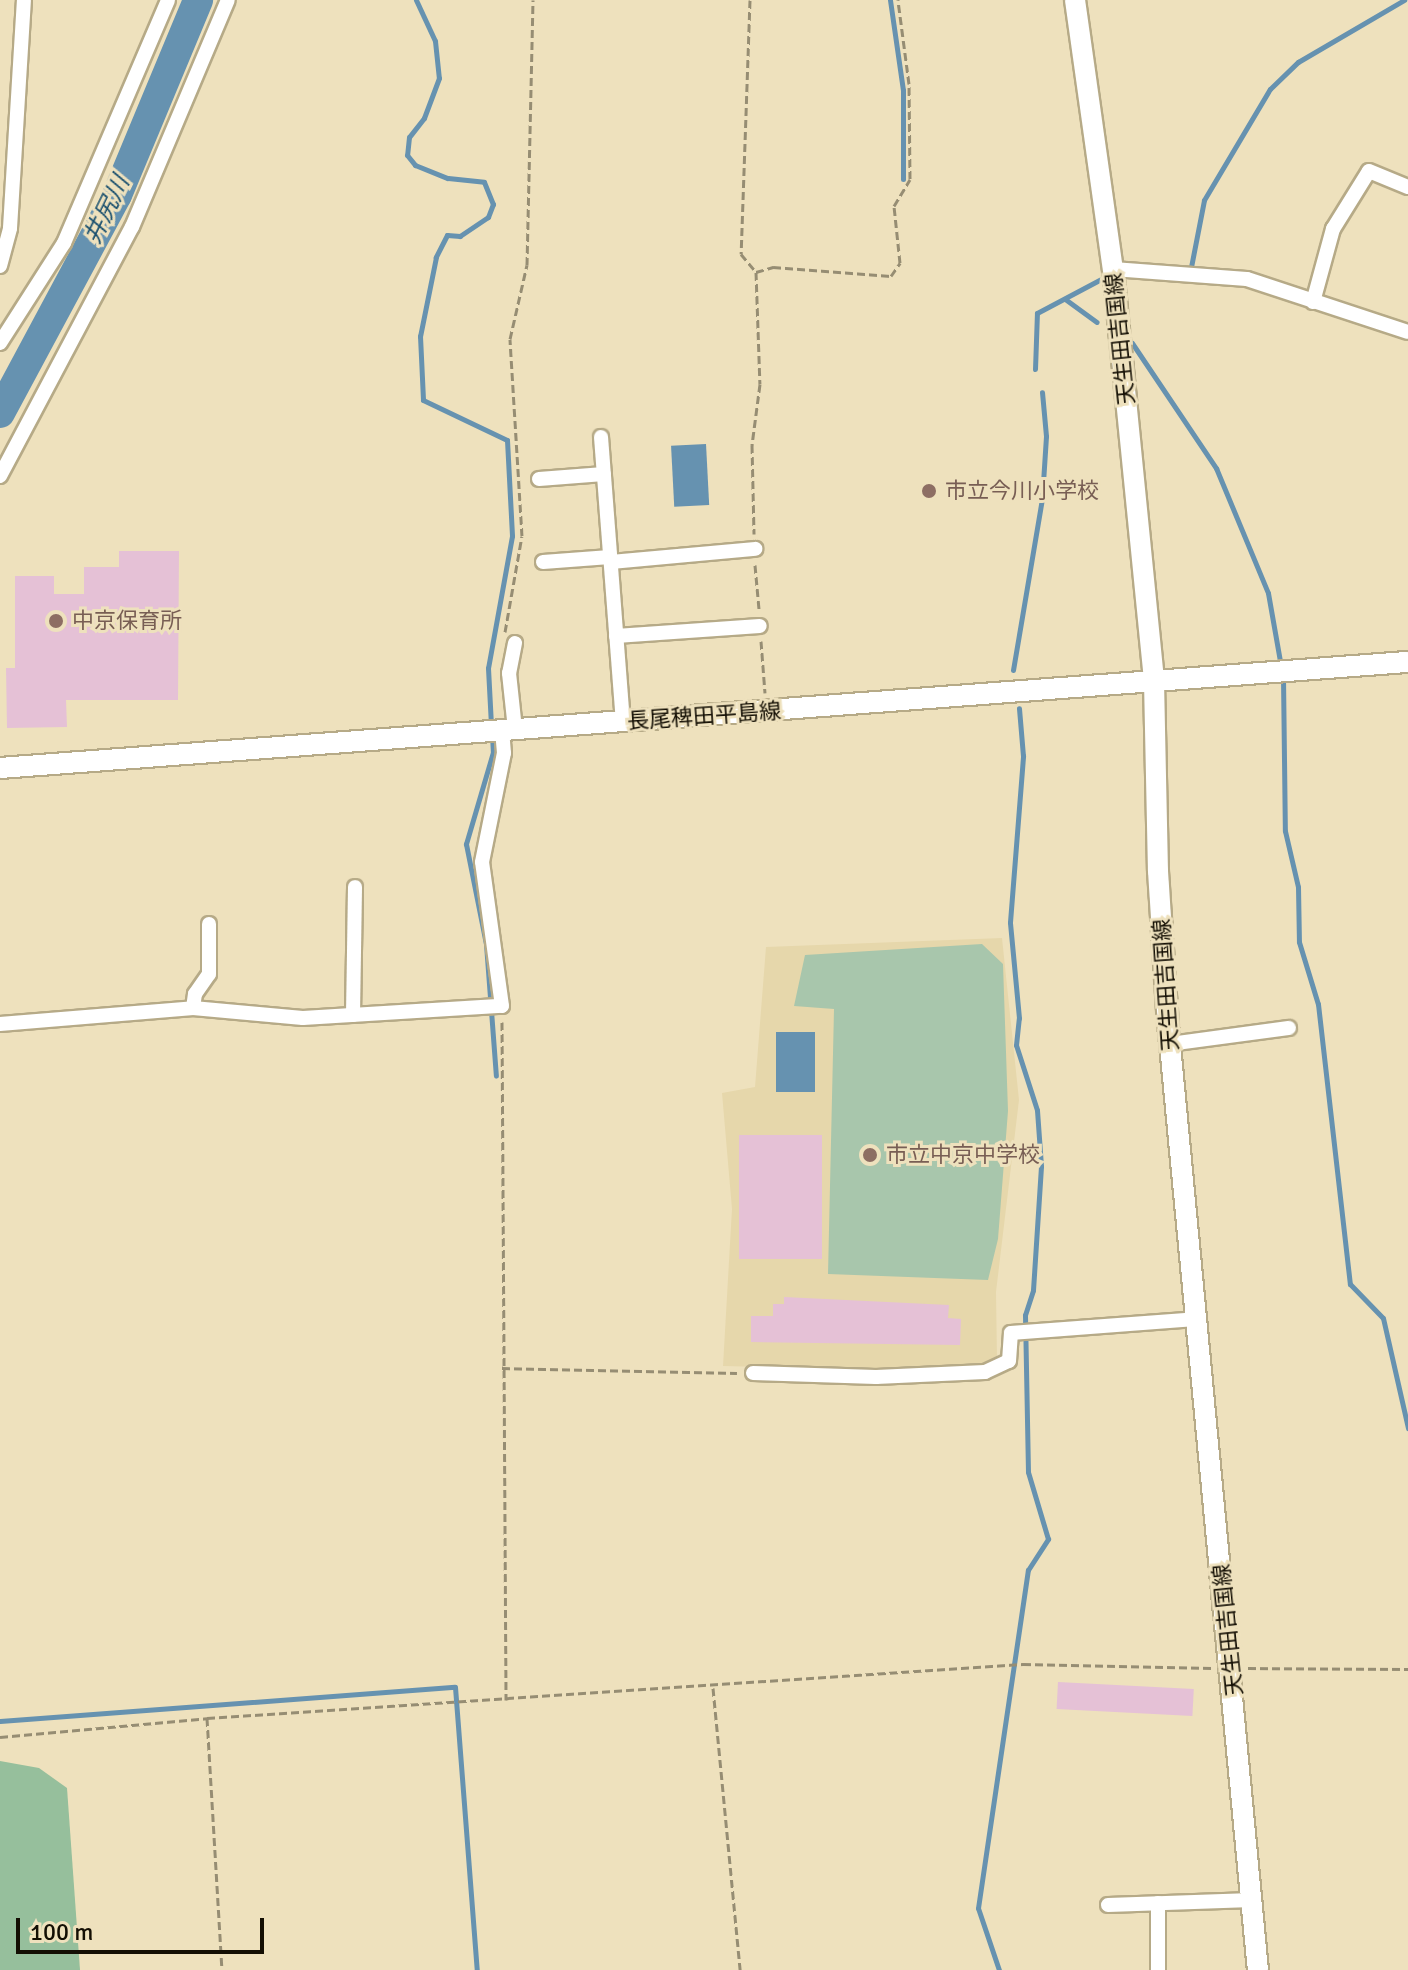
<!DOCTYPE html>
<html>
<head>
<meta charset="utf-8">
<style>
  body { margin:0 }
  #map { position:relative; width:1408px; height:1970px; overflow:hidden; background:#eee1bd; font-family:Signika,"Noto Sans JP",sans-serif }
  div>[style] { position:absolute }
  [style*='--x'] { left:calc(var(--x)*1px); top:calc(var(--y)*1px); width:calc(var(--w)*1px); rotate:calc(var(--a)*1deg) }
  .built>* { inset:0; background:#e6d7ab }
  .green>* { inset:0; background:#a8c6ac }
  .forest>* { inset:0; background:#96bf9c }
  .water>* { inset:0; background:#6692b0; transform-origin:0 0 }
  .stream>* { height:5px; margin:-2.5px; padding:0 2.5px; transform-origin:2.5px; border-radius:2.5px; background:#6692b0 }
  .river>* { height:30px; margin:-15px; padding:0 15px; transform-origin:15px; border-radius:15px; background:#6692b0 }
  .building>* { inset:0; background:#e5c1d6; transform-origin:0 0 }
  .path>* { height:3px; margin-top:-1.5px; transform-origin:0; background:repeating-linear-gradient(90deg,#968d73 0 8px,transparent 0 12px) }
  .roads { filter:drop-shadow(2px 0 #b6aa87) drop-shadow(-2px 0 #b6aa87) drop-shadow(0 2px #b6aa87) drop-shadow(0 -2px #b6aa87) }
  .street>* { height:14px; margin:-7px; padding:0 7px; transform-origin:7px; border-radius:7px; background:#fff }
  .secondary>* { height:20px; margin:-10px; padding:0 10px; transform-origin:10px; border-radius:10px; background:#fff }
  .dots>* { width:22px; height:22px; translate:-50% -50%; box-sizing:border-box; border:4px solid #eee1bd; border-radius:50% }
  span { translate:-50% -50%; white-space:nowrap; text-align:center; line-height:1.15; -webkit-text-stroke:6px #eee1bd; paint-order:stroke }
  .street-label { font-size:22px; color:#130e03 }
  .education-label { font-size:22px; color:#785e54 }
  .left { translate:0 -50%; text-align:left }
  .water-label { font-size:24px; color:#164d6d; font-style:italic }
  .scale { position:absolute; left:16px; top:1918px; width:248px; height:36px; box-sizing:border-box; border:4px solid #130e03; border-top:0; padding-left:10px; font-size:24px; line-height:28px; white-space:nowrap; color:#130e03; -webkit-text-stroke:6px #eee1bd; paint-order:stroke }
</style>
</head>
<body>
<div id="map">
  <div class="built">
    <i style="clip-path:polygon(1002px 938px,1019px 1100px,996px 1292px,997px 1359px,993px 1365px,876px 1370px,723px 1366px,732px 1209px,722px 1093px,755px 1087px,766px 947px)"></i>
  </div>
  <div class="green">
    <i style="clip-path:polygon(982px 944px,1003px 964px,1008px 1111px,998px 1239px,988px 1280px,828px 1274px,834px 1009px,794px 1006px,805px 955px)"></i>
  </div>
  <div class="forest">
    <i style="clip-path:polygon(0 1761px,39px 1768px,67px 1788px,80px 1970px,0 1970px)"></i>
  </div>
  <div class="water">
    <i style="left:706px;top:444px;width:61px;height:35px;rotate:87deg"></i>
    <i style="left:776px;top:1032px;width:39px;height:60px"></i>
  </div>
  <div class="stream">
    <i style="--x:416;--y:0;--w:45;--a:65.1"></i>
    <i style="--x:435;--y:41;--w:37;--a:84"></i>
    <i style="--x:439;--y:78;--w:43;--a:110.6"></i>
    <i style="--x:424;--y:118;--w:24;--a:128"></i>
    <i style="--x:409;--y:137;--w:18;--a:96"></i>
    <i style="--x:407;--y:155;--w:13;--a:51"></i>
    <i style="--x:415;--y:165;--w:35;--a:22"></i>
    <i style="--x:448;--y:178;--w:36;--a:6"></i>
    <i style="--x:484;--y:182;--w:24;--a:68"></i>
    <i style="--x:493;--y:204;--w:14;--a:111"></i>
    <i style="--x:488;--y:217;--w:34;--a:146"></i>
    <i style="--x:460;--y:236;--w:13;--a:-176"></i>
    <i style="--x:447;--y:235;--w:25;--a:117"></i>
    <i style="--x:436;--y:257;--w:81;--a:101.4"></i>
    <i style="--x:420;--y:336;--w:64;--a:87.3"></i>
    <i style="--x:423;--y:400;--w:93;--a:25.5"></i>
    <i style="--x:507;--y:440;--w:96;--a:87"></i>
    <i style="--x:512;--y:536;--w:134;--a:100.3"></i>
    <i style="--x:488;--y:668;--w:58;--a:87"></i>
    <i style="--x:890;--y:0;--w:91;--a:81.8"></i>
    <i style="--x:903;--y:90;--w:89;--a:90"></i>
    <i style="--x:1191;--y:267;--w:68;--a:-79"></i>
    <i style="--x:1204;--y:200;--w:129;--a:-59.3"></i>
    <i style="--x:1270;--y:89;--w:39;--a:-44"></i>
    <i style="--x:1298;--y:62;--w:123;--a:-30.3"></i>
    <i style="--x:1065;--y:299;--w:39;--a:36"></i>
    <i style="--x:1132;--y:343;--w:151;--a:56.1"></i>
    <i style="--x:1216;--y:468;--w:135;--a:67.4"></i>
    <i style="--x:1268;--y:593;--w:75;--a:80"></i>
    <i style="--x:1035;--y:369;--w:56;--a:-88"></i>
    <i style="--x:1037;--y:313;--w:79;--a:-27.9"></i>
    <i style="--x:1013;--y:670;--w:174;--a:-80.4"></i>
    <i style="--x:1042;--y:498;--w:62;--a:-86.3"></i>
    <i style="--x:1046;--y:436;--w:44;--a:-95.2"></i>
    <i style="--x:1283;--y:677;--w:154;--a:89.3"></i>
    <i style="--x:1285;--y:831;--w:57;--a:76.9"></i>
    <i style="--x:1298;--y:887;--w:55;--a:89"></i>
    <i style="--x:1299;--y:942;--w:65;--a:73"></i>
    <i style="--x:1318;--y:1004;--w:282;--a:83.5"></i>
    <i style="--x:1350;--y:1284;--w:47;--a:45.9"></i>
    <i style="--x:1383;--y:1318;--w:113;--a:77.2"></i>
    <i style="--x:492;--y:735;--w:17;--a:87"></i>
    <i style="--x:493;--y:752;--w:96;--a:106.4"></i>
    <i style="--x:466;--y:844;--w:102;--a:78.7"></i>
    <i style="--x:486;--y:944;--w:132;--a:85.7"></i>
    <i style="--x:0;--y:1721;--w:456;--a:-4.3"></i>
    <i style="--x:455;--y:1687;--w:284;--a:85.6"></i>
    <i style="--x:999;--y:1970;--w:65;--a:-108.7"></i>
    <i style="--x:978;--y:1908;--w:342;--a:-81.6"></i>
    <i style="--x:1028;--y:1570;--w:37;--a:-57"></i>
    <i style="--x:1048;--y:1539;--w:70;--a:-106.6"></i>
    <i style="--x:1028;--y:1472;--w:157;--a:-91.1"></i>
    <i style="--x:1025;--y:1315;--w:26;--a:-72"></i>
    <i style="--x:1033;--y:1290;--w:124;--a:-86.3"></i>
    <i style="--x:1041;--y:1166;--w:56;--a:-94.1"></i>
    <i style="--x:1037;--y:1110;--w:68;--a:-107.9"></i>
    <i style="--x:1016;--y:1045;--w:27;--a:-84"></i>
    <i style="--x:1019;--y:1018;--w:96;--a:-95.4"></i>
    <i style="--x:1010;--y:922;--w:167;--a:-85.5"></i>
    <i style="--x:1023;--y:756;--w:48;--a:-94.8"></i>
  </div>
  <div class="river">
    <i style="--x:0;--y:413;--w:247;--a:-61.8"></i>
    <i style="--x:117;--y:195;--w:211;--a:-67.4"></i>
  </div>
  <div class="building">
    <i style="clip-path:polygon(119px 551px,179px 551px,178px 700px,66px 700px,67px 727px,7px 728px,6px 668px,15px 668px,15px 576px,54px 576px,54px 594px,84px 594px,84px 567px,119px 567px)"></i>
    <i style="left:739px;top:1135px;width:83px;height:124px"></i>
    <i style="clip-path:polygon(784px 1297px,949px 1305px,948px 1318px,961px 1319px,960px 1345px,751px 1342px,751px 1316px,773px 1316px,773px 1304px,784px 1304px)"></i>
    <i style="left:1058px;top:1682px;width:136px;height:27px;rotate:3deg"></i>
  </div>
  <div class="path">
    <i style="--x:750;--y:0;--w:254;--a:92"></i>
    <i style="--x:741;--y:254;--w:23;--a:50"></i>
    <i style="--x:756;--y:272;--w:112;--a:88"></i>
    <i style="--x:760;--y:384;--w:62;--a:97.5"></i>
    <i style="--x:752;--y:445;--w:89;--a:88.7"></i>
    <i style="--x:756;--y:272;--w:18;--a:-16"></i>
    <i style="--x:773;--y:267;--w:118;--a:4.4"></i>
    <i style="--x:891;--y:276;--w:16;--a:-55"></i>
    <i style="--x:900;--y:263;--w:57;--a:-96"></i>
    <i style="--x:894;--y:206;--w:31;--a:-59"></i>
    <i style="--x:910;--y:179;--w:95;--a:-90.6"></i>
    <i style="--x:909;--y:84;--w:85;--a:-97.5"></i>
    <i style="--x:755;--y:565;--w:44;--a:84.8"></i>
    <i style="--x:505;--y:632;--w:97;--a:-80"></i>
    <i style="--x:522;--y:536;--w:197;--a:-93.5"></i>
    <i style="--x:510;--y:339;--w:76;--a:-77.1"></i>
    <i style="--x:527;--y:265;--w:265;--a:-88.7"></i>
    <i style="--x:761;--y:641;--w:52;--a:85.6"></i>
    <i style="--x:502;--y:1022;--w:678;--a:89.66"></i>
    <i style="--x:502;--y:1368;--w:235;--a:1.2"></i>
    <i style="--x:1248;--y:1668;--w:160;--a:0.4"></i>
    <i style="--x:713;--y:1688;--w:283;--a:84.5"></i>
    <i style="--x:207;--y:1718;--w:252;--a:86.6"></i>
    <i style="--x:0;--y:1737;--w:208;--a:-5.2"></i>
    <i style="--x:207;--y:1718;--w:818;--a:-3.79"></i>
    <i style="--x:1023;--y:1664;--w:189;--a:1.2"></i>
  </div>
  <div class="roads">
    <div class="street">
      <i style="--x:0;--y:266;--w:39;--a:-75"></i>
      <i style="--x:10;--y:228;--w:228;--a:-86.5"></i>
      <i style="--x:1113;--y:269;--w:134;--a:4.3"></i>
      <i style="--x:1247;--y:279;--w:169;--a:18.2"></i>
      <i style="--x:1313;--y:302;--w:76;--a:-74.7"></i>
      <i style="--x:1333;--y:229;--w:68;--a:-58.2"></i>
      <i style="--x:1369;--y:171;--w:42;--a:22.3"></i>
      <i style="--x:0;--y:343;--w:119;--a:-57.4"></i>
      <i style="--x:64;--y:243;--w:264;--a:-66.8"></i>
      <i style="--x:601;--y:437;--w:286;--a:85.6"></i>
      <i style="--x:0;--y:476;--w:282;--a:-62.1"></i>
      <i style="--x:132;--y:227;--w:246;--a:-67.1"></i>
      <i style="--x:539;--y:479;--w:65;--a:-4.4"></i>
      <i style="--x:543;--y:562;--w:67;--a:-4.3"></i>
      <i style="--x:611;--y:562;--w:145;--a:-5.2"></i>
      <i style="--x:616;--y:636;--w:144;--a:-4"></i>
      <i style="--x:515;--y:643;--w:31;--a:101"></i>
      <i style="--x:509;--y:673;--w:56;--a:83.9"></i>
      <i style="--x:193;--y:1008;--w:14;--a:-82"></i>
      <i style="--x:195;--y:994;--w:24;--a:-55"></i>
      <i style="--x:209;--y:974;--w:50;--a:-90"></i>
      <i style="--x:353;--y:1015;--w:128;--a:-89.1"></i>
      <i style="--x:0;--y:1024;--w:194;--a:-4.7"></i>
      <i style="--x:193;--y:1008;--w:110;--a:5.2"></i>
      <i style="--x:303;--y:1018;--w:199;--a:-3.5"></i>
      <i style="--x:502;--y:1006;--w:145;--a:-97.9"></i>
      <i style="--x:482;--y:862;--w:111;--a:-78.6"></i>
      <i style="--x:504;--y:753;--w:23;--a:-95"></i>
      <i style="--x:1170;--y:1044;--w:120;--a:-7.7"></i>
      <i style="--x:753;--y:1373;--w:123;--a:1.9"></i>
      <i style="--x:876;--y:1377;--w:109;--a:-2.6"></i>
      <i style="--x:985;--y:1372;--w:26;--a:-25"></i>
      <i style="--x:1009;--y:1361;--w:28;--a:-86"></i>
      <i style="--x:1011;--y:1333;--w:188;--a:-4.3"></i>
      <i style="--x:1108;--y:1905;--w:144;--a:-2"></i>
      <i style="--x:1158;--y:1970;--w:67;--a:-90"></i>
    </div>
    <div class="secondary">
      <i style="--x:1075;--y:0;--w:272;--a:82"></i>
      <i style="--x:1113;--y:269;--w:414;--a:84.3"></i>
      <i style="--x:1154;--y:681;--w:190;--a:88.8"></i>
      <i style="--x:1158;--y:871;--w:153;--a:86.3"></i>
      <i style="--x:1168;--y:1024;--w:950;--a:84.57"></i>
      <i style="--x:0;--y:768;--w:1412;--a:-4.31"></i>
    </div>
  </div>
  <div class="dots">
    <i style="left:929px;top:491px;background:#8d6e63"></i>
    <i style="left:56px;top:621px;background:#8d6e63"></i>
    <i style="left:870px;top:1155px;background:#8d6e63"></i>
  </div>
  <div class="street-label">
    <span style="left:1120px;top:339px;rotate:-96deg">天生田吉国線</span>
    <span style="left:704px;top:716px;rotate:-4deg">長尾稗田平島線</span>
    <span style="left:1166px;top:985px;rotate:-94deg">天生田吉国線</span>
    <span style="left:1228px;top:1630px;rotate:-96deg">天生田吉国線</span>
  </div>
  <div class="education-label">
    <span class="left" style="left:945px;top:491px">市立今川小学校</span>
    <span class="left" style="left:72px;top:621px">中京保育所</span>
    <span class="left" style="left:886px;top:1155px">市立中京中学校</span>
  </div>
  <div class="water-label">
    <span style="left:107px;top:210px;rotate:-64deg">井尻川</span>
  </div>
  <div class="scale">100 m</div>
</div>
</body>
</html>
